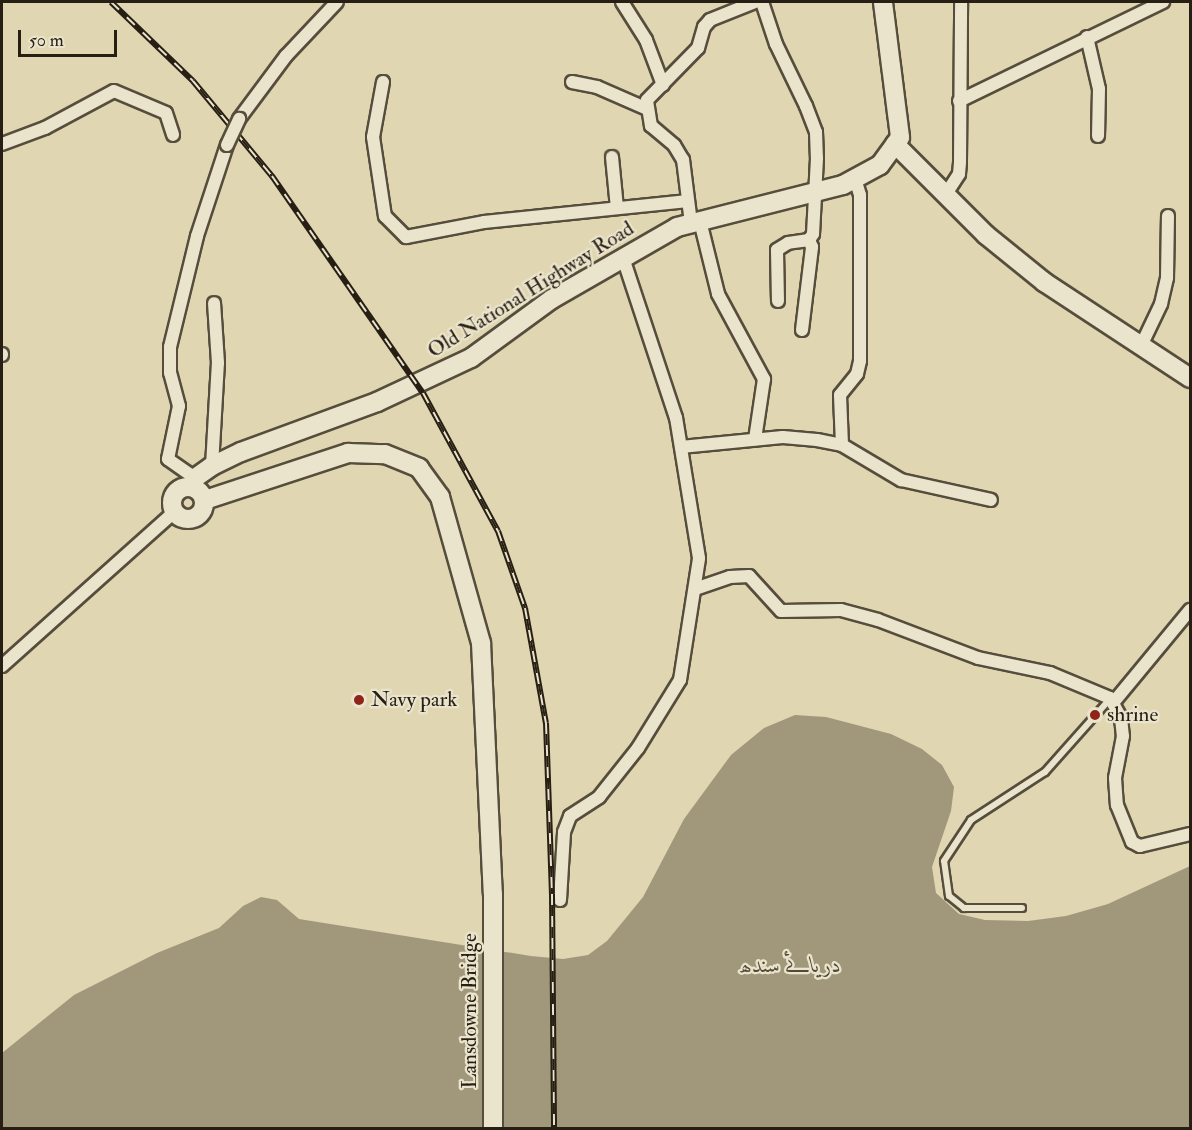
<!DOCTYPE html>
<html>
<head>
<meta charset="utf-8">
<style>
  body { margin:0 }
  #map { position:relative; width:1192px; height:1130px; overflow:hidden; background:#e0d6b2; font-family:"IM FELL Double Pica",Amiri,serif }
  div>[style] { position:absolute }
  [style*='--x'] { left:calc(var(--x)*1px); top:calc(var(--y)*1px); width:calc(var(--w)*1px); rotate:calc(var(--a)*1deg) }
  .water>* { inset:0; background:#a1987c }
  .roads { filter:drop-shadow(2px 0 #564d3c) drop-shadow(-2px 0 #564d3c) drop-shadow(0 2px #564d3c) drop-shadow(0 -2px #564d3c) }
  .service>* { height:6px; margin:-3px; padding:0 3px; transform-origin:3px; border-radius:3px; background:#ebe4cd }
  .minor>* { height:12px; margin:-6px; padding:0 6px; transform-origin:6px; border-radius:6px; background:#ebe4cd }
  .secondary>* { height:18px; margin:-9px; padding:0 9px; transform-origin:9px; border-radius:9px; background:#ebe4cd }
  .secondary>.ring { margin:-9px; padding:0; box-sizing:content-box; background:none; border:18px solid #ebe4cd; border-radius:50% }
  .rail>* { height:6px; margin-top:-3px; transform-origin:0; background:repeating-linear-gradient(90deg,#ebe4cd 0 11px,#281f14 0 22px); box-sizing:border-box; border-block:2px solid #281f14 }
  .bridges { filter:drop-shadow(2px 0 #564d3c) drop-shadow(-2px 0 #564d3c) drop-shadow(0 2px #564d3c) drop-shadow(0 -2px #564d3c) }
  .minor-bridge>* { height:12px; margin:-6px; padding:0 6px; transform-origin:6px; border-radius:6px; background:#ebe4cd }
  .dots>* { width:16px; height:16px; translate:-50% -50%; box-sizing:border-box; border:3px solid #ebe4cd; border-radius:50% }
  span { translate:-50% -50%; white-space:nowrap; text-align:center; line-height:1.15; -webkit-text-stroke:4.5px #ebe4cd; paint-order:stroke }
  .street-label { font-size:21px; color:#281f14 }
  .poi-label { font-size:21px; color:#281f14 }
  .left { translate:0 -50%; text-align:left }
  .water-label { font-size:22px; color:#524938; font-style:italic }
  .frame { position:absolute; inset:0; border:3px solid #281f14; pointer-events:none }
  .scale { position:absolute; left:18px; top:30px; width:99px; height:27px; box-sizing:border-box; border:3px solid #281f14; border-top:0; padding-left:8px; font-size:18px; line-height:21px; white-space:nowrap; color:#281f14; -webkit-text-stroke:4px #ebe4cd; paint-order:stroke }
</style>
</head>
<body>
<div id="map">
  <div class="water">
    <i style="clip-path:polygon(795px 715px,826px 717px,891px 734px,922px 749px,942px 765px,954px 787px,951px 811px,932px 867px,936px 893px,959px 914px,985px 920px,1028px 921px,1066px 916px,1108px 904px,1190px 866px,1190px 1128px,2px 1128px,2px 1053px,74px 995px,157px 953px,219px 928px,243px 906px,261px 897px,277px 900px,299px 919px,531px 956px,563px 959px,588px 955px,607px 941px,643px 897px,684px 819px,731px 755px,764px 728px)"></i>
  </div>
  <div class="roads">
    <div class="service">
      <i style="--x:1022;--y:908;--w:58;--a:180"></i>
      <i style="--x:964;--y:908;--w:19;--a:-141"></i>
      <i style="--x:949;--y:896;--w:35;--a:-98"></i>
      <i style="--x:944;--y:861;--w:49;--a:-56.6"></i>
      <i style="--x:971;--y:820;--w:88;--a:-33"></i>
      <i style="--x:1045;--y:772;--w:98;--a:-48.3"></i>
    </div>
    <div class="minor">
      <i style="--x:622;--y:2;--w:45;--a:57.7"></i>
      <i style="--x:646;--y:40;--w:48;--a:69.3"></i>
      <i style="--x:762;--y:2;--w:44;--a:71.6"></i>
      <i style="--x:776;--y:44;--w:69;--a:64.2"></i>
      <i style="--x:806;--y:106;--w:28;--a:69"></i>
      <i style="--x:816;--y:132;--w:26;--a:88"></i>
      <i style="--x:817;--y:158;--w:76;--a:93"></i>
      <i style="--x:813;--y:234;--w:7;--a:124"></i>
      <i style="--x:809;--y:240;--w:21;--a:172"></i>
      <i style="--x:788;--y:243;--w:13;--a:148"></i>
      <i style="--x:777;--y:250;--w:51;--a:88.9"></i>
      <i style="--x:1087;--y:37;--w:53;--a:77"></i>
      <i style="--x:1099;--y:89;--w:47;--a:91.2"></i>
      <i style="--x:383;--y:82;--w:56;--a:100.3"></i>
      <i style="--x:373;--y:137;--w:80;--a:81.4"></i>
      <i style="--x:385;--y:216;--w:30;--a:45"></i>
      <i style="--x:406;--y:237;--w:79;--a:-10.9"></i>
      <i style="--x:484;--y:222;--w:205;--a:-5.9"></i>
      <i style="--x:572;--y:82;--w:25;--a:11"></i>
      <i style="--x:597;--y:87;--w:55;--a:23.7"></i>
      <i style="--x:959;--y:101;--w:227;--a:-25.9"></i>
      <i style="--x:239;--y:119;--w:79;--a:-53.3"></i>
      <i style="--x:286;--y:56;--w:74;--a:-46.6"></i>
      <i style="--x:2;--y:144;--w:46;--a:-20.4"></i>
      <i style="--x:45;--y:128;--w:78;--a:-28.2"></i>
      <i style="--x:114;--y:91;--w:56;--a:22.9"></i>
      <i style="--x:166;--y:113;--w:23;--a:72"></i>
      <i style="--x:612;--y:157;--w:51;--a:84.4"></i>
      <i style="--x:946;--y:194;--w:24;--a:-57"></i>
      <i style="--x:959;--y:174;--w:12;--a:-85"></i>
      <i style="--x:960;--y:162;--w:160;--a:-89.6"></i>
      <i style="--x:700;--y:221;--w:75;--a:76.1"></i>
      <i style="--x:718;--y:294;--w:97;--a:61.6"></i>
      <i style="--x:764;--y:379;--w:61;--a:98.5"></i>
      <i style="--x:691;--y:223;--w:64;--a:-97.2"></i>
      <i style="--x:683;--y:160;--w:17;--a:-121"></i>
      <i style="--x:674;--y:145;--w:30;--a:-140"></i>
      <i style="--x:651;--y:126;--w:26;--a:-99"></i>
      <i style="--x:647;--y:100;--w:73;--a:-45.6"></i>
      <i style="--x:698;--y:48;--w:22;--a:-74"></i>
      <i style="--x:704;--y:27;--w:9;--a:-49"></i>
      <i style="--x:710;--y:20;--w:48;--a:-21.8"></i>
      <i style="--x:802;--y:330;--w:84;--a:-83.1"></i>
      <i style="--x:812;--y:247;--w:8;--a:-113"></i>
      <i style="--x:1141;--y:346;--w:47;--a:-64.5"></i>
      <i style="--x:1161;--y:304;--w:27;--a:-77"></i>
      <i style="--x:1167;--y:278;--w:62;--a:-89.1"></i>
      <i style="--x:2;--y:354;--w:1;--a:90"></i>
      <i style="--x:842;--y:445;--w:50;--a:-92.3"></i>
      <i style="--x:840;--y:395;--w:27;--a:-51"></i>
      <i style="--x:857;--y:374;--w:13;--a:-77"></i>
      <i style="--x:860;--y:361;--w:166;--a:-90"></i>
      <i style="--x:860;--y:195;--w:17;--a:-107"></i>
      <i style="--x:681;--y:447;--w:102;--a:-5.6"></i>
      <i style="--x:783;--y:437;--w:34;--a:5"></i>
      <i style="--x:817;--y:440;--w:25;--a:11"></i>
      <i style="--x:842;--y:445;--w:69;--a:30.7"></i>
      <i style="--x:901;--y:480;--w:92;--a:12.5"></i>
      <i style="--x:212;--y:466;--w:103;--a:-86.7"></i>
      <i style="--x:218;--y:363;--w:60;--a:-93.8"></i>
      <i style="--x:195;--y:478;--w:33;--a:-145"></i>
      <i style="--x:168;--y:459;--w:54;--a:-78.3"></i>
      <i style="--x:179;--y:406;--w:34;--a:-105"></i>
      <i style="--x:170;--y:373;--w:26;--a:-90"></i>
      <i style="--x:170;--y:347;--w:114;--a:-76.3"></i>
      <i style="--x:197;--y:236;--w:96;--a:-71.8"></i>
      <i style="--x:695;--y:589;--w:37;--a:-19"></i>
      <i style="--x:730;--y:577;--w:19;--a:-3"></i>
      <i style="--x:749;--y:576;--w:47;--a:47.6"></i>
      <i style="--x:781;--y:611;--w:60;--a:-1"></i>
      <i style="--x:841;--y:610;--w:38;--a:15"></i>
      <i style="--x:878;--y:620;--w:107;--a:20.8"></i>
      <i style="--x:978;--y:658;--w:74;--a:11.8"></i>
      <i style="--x:1050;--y:673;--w:65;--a:22.6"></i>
      <i style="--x:1110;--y:698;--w:23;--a:61"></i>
      <i style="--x:1121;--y:718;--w:18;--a:84"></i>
      <i style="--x:1123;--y:736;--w:43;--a:100.8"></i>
      <i style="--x:1115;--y:778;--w:27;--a:86"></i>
      <i style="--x:1117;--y:805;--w:40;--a:68"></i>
      <i style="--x:1132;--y:842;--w:9;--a:27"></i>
      <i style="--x:1140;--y:846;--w:51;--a:-13.5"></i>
      <i style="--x:2;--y:666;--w:231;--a:-41.8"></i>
      <i style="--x:1113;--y:703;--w:121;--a:-50.4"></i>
      <i style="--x:560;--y:900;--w:68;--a:-86.6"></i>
      <i style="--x:564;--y:832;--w:17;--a:-69"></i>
      <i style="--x:570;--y:816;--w:35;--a:-33"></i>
      <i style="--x:599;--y:797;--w:63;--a:-51.5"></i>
      <i style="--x:638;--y:748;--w:80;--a:-58.3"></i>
      <i style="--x:680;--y:680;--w:123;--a:-81.1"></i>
      <i style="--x:699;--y:558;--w:142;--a:-99.3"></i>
      <i style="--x:676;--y:418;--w:169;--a:-108.3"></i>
    </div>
    <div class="secondary">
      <i style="--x:895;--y:144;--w:129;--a:45"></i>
      <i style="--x:986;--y:235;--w:75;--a:39"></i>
      <i style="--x:1044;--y:282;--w:175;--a:33.3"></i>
      <i class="ring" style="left:172px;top:487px;width:14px;height:14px"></i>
      <i style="--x:191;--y:487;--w:10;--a:-66"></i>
      <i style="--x:195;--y:478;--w:21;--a:-35"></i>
      <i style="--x:212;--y:466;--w:32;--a:-26"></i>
      <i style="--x:241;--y:452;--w:145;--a:-20.2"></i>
      <i style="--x:377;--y:402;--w:104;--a:-25.1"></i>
      <i style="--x:471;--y:358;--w:100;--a:-36.1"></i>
      <i style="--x:552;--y:299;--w:144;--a:-29.9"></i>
      <i style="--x:677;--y:227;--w:171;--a:-14.2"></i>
      <i style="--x:843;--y:185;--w:42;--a:-28.4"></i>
      <i style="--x:880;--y:165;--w:34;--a:-54"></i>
      <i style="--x:900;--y:137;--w:136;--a:-97.2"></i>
      <i style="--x:205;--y:500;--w:151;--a:-18.2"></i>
      <i style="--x:348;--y:453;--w:37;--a:2"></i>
      <i style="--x:385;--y:454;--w:37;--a:22"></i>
      <i style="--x:419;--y:468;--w:36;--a:54"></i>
      <i style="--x:440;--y:497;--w:152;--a:74.3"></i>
      <i style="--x:481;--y:643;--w:251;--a:87.3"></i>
      <i style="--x:493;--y:894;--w:234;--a:90"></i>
    </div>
  </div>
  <div class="rail">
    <i style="--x:111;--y:2;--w:114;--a:43.9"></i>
    <i style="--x:193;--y:81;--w:124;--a:50.3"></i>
    <i style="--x:272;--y:176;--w:264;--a:55.2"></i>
    <i style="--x:423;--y:393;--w:157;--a:61.5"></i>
    <i style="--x:498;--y:531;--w:82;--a:70.7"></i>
    <i style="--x:525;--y:608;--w:117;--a:79.7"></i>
    <i style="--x:546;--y:723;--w:171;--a:88"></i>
    <i style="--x:552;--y:894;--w:234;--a:89.5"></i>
  </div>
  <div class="bridges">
    <div class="minor-bridge">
      <i style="--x:227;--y:145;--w:29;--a:-65"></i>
    </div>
  </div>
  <div class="dots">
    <i style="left:359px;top:700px;background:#8f2418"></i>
    <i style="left:1095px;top:715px;background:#8f2418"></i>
  </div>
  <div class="street-label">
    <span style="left:531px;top:290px;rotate:-32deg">Old National Highway Road</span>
    <span style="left:470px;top:1011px;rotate:-90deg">Lansdowne Bridge</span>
  </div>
  <div class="poi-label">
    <span class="left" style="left:371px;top:700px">Navy park</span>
    <span class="left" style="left:1107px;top:715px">shrine</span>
  </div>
  <div class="water-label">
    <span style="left:790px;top:966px">دریائے سندھ</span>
  </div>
  <div class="frame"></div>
  <div class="scale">50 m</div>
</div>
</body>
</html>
